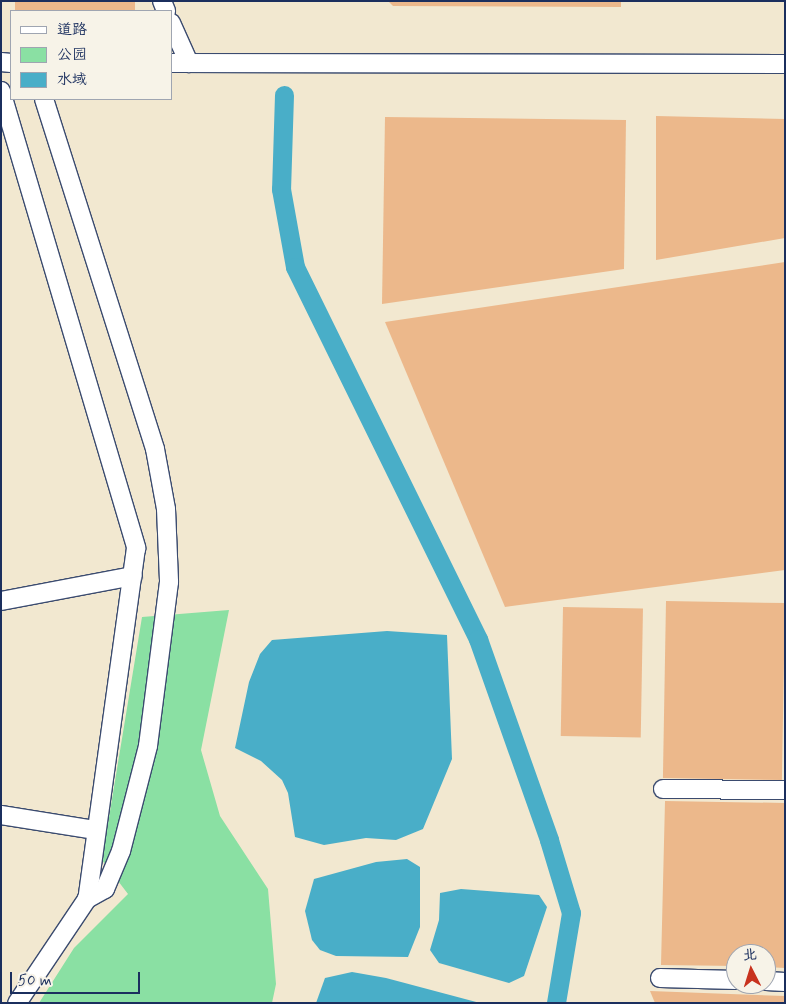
<!DOCTYPE html>
<html>
<head>
<meta charset="utf-8">
<style>
  body { margin:0 }
  #map { position:relative; width:786px; height:1004px; overflow:hidden; background:#f2e8d0; font-family:Mynerve,"LXGW WenKai TC",sans-serif }
  div>[style] { position:absolute }
  [style*='--x'] { left:calc(var(--x)*1px); top:calc(var(--y)*1px); width:calc(var(--w)*1px); rotate:calc(var(--a)*1deg) }
  .green>* { inset:0; background:#8ae0a3 }
  .water>* { inset:0; background:#49aec8 }
  .canal>* { height:19px; margin:-9.5px; padding:0 9.5px; transform-origin:9.5px; border-radius:9.5px; background:#49aec8 }
  .building>* { inset:0; background:#ecb88b; transform-origin:0 0 }
  .roads { filter:drop-shadow(1px 0 #3b4b6f) drop-shadow(-1px 0 #3b4b6f) drop-shadow(0 1px #3b4b6f) drop-shadow(0 -1px #3b4b6f) }
  .minor>* { height:18px; margin:-9px; padding:0 9px; transform-origin:9px; border-radius:9px; background:#fff }
  span { translate:-50% -50%; white-space:nowrap; text-align:center; line-height:1.15; -webkit-text-stroke:4.5px #f7f3e8; paint-order:stroke }
  .frame { position:absolute; inset:0; border:2px solid #1b2f5e; pointer-events:none }
  .legend { position:absolute; left:10px; top:10px; width:162px; height:90px; box-sizing:border-box; background:#f7f3e8; border:1px solid #9fa5b1; margin:0; padding:6px 9px; list-style:none; font-size:15px; color:#1b2f5e }
  .legend li { display:flex; align-items:center; gap:10px; height:25px }
  .legend b { width:25px; border:1px solid #9fa5b1 }
  .north { position:absolute; left:726px; top:944px; width:50px; height:50px; box-sizing:border-box; background:#f7f3e8; border:1px solid #9fa5b1; border-radius:50%; rotate:355deg; font-size:14px; font-weight:700; line-height:20px; text-align:center; color:#1b2f5e }
  .north::after { content:''; display:block; margin:auto; width:18px; height:22px; background:#c8321e; clip-path:polygon(50% 0,100% 100%,50% 72%,0 100%) }
  .scale { position:absolute; left:10px; top:972px; width:130px; height:22px; box-sizing:border-box; border:2px solid #1b2f5e; border-top:0; padding-left:6px; font-size:15px; line-height:18px; white-space:nowrap; color:#1b2f5e; -webkit-text-stroke:4px #f7f3e8; paint-order:stroke }
</style>
</head>
<body>
<div id="map">
  <div class="green">
    <i style="clip-path:polygon(229px 610px,201px 750px,220px 816px,268px 889px,276px 984px,272px 1003px,39px 1003px,74px 948px,128px 894px,102px 860px,142px 617px)"></i>
  </div>
  <div class="water">
    <i style="clip-path:polygon(387px 631px,447px 635px,452px 759px,423px 829px,396px 840px,366px 838px,324px 845px,295px 837px,288px 793px,282px 780px,261px 761px,235px 748px,249px 682px,260px 654px,272px 640px)"></i>
    <i style="clip-path:polygon(407px 859px,420px 867px,420px 927px,408px 957px,336px 956px,320px 950px,312px 940px,305px 911px,314px 879px,376px 862px)"></i>
    <i style="clip-path:polygon(461px 889px,539px 895px,547px 907px,524px 976px,509px 983px,439px 963px,430px 950px,439px 920px,440px 893px)"></i>
    <i style="clip-path:polygon(352px 972px,386px 978px,480px 1003px,316px 1003px,325px 978px)"></i>
  </div>
  <div class="canal">
    <i style="--x:284;--y:95;--w:94;--a:91.8"></i>
    <i style="--x:281;--y:189;--w:79;--a:79.8"></i>
    <i style="--x:295;--y:267;--w:415;--a:63.8"></i>
    <i style="--x:478;--y:639;--w:213;--a:70.5"></i>
    <i style="--x:549;--y:840;--w:76;--a:73.2"></i>
    <i style="--x:571;--y:913;--w:91;--a:99.5"></i>
  </div>
  <div class="building">
    <i style="left:15px;top:1px;width:120px;height:11px"></i>
    <i style="clip-path:polygon(388px 1px,621px 1px,621px 7px,393px 6px)"></i>
    <i style="clip-path:polygon(656px 116px,785px 119px,785px 238px,656px 260px)"></i>
    <i style="clip-path:polygon(385px 117px,626px 120px,624px 269px,382px 304px)"></i>
    <i style="clip-path:polygon(785px 262px,785px 570px,505px 607px,385px 322px)"></i>
    <i style="left:666px;top:601px;width:119px;height:177px;rotate:1deg"></i>
    <i style="left:563px;top:607px;width:80px;height:129px;rotate:1deg"></i>
    <i style="clip-path:polygon(665px 801px,785px 803px,785px 968px,766px 967px,766px 954px,736px 954px,736px 966px,661px 965px)"></i>
    <i style="clip-path:polygon(650px 991px,785px 996px,785px 1003px,655px 1003px)"></i>
  </div>
  <div class="roads">
    <div class="minor">
      <i style="--x:162;--y:1;--w:11;--a:68"></i>
      <i style="--x:171;--y:23;--w:44;--a:65.8"></i>
      <i style="--x:1;--y:62;--w:10;--a:6"></i>
      <i style="--x:171;--y:63;--w:614;--a:0.09"></i>
      <i style="--x:1;--y:91;--w:477;--a:73.5"></i>
      <i style="--x:136;--y:548;--w:354;--a:97.9"></i>
      <i style="--x:87;--y:899;--w:125;--a:123.9"></i>
      <i style="--x:44;--y:99;--w:367;--a:72.4"></i>
      <i style="--x:155;--y:449;--w:61;--a:79.6"></i>
      <i style="--x:166;--y:509;--w:73;--a:87.6"></i>
      <i style="--x:169;--y:582;--w:165;--a:97.3"></i>
      <i style="--x:148;--y:746;--w:108;--a:104.4"></i>
      <i style="--x:121;--y:851;--w:41;--a:112.8"></i>
      <i style="--x:105;--y:889;--w:21;--a:151"></i>
      <i style="--x:1;--y:601;--w:134;--a:-10.7"></i>
      <i style="--x:663;--y:789;--w:122;--a:0.5"></i>
      <i style="--x:1;--y:815;--w:96;--a:9"></i>
      <i style="--x:660;--y:978;--w:76;--a:1.5"></i>
      <i style="--x:766;--y:981;--w:19;--a:3"></i>
    </div>
  </div>
  <div class="frame"></div>
  <ul class="legend">
  <li><b style="height:6px;background:#fff"></b>道路</li>
  <li><b style="height:14px;background:#8ae0a3"></b>公园</li>
  <li><b style="height:14px;background:#49aec8"></b>水域</li>
  </ul>
  <div class="north">北</div>
  <div class="scale">50 m</div>
</div>
</body>
</html>
